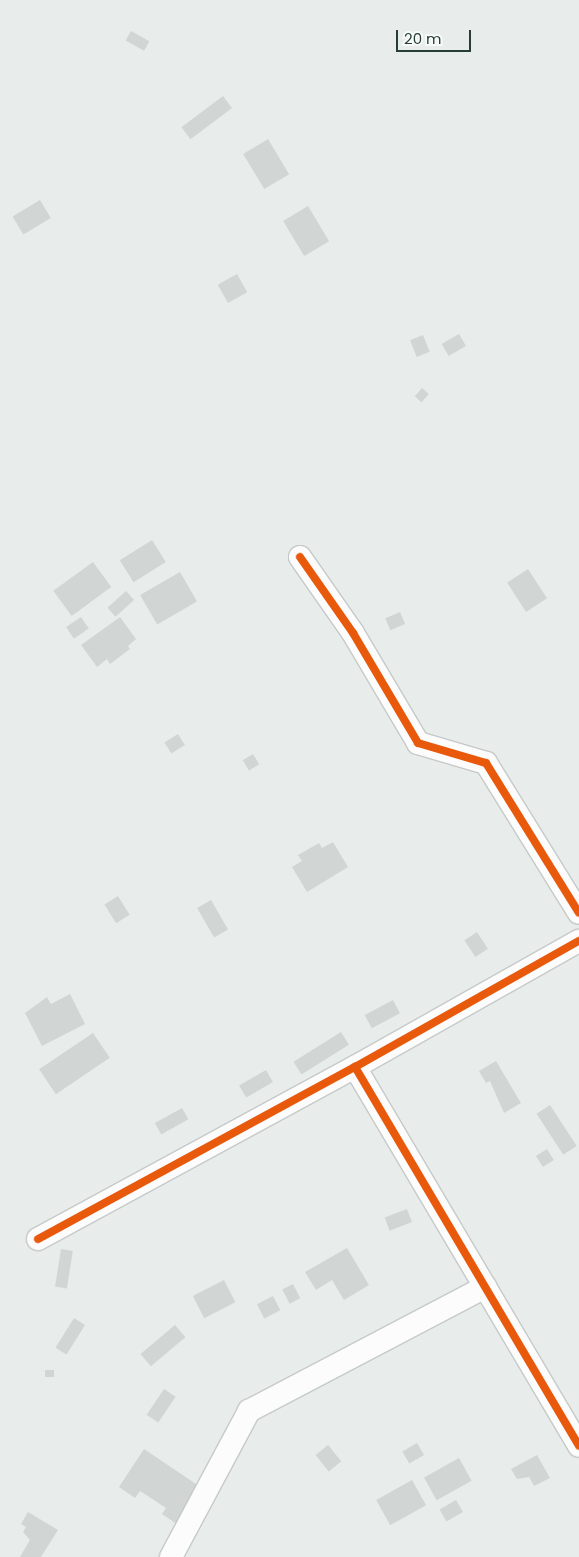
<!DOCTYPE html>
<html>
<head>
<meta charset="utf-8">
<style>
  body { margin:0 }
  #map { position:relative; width:579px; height:1557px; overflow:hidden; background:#e8edeb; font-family:Poppins,sans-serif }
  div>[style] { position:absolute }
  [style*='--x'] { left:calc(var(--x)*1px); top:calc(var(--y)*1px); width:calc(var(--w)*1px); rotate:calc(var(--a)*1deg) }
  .building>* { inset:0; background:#d1d5d4; transform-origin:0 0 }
  .roads { filter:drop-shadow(1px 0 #c5cac8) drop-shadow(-1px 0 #c5cac8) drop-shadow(0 1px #c5cac8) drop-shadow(0 -1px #c5cac8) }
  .street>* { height:22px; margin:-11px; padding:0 11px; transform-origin:11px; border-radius:11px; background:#fcfcfc }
  .cycleway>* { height:8px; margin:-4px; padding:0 4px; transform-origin:4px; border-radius:4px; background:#e8590c }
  span { translate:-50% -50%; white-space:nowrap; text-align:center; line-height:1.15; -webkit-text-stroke:4.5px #f7faf9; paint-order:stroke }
  .scale { position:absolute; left:396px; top:30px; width:75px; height:22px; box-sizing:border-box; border:2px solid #273e38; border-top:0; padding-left:6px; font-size:15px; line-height:18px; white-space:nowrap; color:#273e38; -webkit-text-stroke:4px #f7faf9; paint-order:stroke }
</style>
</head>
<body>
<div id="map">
  <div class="building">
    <i style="left:131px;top:31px;width:21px;height:11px;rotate:29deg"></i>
    <i style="left:223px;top:96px;width:15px;height:52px;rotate:53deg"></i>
    <i style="left:268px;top:139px;width:41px;height:29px;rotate:59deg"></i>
    <i style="left:40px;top:200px;width:21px;height:32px;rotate:59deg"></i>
    <i style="left:308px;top:206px;width:41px;height:29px;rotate:59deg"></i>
    <i style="left:237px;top:274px;width:21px;height:22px;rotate:61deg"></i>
    <i style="left:459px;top:334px;width:14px;height:20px;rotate:60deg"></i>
    <i style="left:423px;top:335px;width:18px;height:14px;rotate:68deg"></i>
    <i style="left:422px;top:388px;width:9px;height:11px;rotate:41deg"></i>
    <i style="left:152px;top:540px;width:26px;height:38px;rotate:58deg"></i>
    <i style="left:93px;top:562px;width:31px;height:49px;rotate:54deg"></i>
    <i style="left:528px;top:569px;width:35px;height:25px;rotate:57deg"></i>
    <i style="left:180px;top:572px;width:34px;height:46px;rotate:60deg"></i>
    <i style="left:126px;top:591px;width:12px;height:25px;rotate:48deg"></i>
    <i style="left:400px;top:612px;width:13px;height:16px;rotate:67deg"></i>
    <i style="left:81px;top:617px;width:14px;height:18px;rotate:56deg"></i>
    <i style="clip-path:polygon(120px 617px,136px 639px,128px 646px,130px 649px,110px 664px,107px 659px,97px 667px,81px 645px)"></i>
    <i style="left:178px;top:734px;width:13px;height:16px;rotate:58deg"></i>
    <i style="left:253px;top:754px;width:12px;height:12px;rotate:59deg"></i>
    <i style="clip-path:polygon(333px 842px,348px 867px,307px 892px,292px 867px,302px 861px,298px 855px,319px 843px,322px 848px)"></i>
    <i style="left:118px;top:896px;width:22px;height:16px;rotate:58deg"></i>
    <i style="left:211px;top:900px;width:34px;height:16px;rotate:60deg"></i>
    <i style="left:477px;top:932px;width:20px;height:15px;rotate:57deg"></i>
    <i style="clip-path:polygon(70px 994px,85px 1024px,42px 1046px,25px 1013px,47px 997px,51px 1004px)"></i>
    <i style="left:393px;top:1000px;width:15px;height:32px;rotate:62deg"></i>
    <i style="left:341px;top:1032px;width:15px;height:56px;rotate:58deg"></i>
    <i style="left:93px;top:1033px;width:30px;height:65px;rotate:56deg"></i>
    <i style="clip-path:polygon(496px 1061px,521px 1103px,504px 1113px,490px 1081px,486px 1083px,479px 1071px)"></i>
    <i style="left:266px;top:1070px;width:14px;height:31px;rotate:60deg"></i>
    <i style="left:550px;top:1105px;width:49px;height:16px;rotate:57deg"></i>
    <i style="left:182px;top:1108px;width:13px;height:31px;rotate:61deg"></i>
    <i style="left:547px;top:1149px;width:13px;height:13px;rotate:58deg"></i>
    <i style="left:407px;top:1209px;width:14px;height:24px;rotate:69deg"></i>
    <i style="clip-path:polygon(347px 1248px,369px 1285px,344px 1300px,332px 1280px,316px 1290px,305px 1272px)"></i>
    <i style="left:61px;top:1249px;width:12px;height:38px;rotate:9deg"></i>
    <i style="left:224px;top:1280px;width:25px;height:35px;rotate:63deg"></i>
    <i style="left:293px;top:1284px;width:16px;height:12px;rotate:63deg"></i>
    <i style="left:273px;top:1296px;width:16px;height:18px;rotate:63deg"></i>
    <i style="left:74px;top:1318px;width:13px;height:35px;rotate:32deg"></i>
    <i style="left:175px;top:1325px;width:16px;height:45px;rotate:50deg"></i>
    <i style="left:45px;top:1370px;width:9px;height:7px"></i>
    <i style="left:164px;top:1389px;width:14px;height:31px;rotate:34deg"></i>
    <i style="left:417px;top:1443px;width:14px;height:17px;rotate:60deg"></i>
    <i style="left:328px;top:1445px;width:21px;height:16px;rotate:51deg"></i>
    <i style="clip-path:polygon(144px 1449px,202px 1488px,181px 1527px,162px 1514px,166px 1508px,140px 1491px,135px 1498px,119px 1487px)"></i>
    <i style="clip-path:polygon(537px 1455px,550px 1478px,534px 1486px,529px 1477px,517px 1479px,511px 1469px)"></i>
    <i style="left:459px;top:1458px;width:26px;height:40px;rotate:61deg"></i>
    <i style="left:412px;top:1480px;width:29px;height:41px;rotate:61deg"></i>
    <i style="left:456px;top:1500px;width:14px;height:19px;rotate:60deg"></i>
    <i style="clip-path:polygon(28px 1512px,58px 1530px,41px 1557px,20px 1557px,30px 1540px,23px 1532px,26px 1527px,21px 1524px)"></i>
  </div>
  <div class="roads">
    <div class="street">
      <i style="--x:300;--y:557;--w:93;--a:55.1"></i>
      <i style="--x:353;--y:633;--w:128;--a:59.4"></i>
      <i style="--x:418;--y:743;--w:71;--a:16.4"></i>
      <i style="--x:486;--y:763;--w:176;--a:58.2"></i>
      <i style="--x:355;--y:1067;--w:440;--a:59.4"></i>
      <i style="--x:38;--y:1239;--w:361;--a:-28.5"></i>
      <i style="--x:355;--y:1067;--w:257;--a:-29.4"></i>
      <i style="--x:171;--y:1557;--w:166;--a:-61.9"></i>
      <i style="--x:249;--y:1411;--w:267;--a:-27.7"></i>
    </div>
  </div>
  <div class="cycleway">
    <i style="--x:300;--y:557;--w:93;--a:55.1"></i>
    <i style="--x:353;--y:633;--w:128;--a:59.4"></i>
    <i style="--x:418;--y:743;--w:71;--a:16.4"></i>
    <i style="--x:486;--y:763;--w:176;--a:58.2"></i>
    <i style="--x:355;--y:1067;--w:440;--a:59.4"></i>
    <i style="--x:38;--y:1239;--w:361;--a:-28.5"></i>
    <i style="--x:355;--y:1067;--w:257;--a:-29.4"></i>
  </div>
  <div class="scale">20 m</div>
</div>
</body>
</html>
